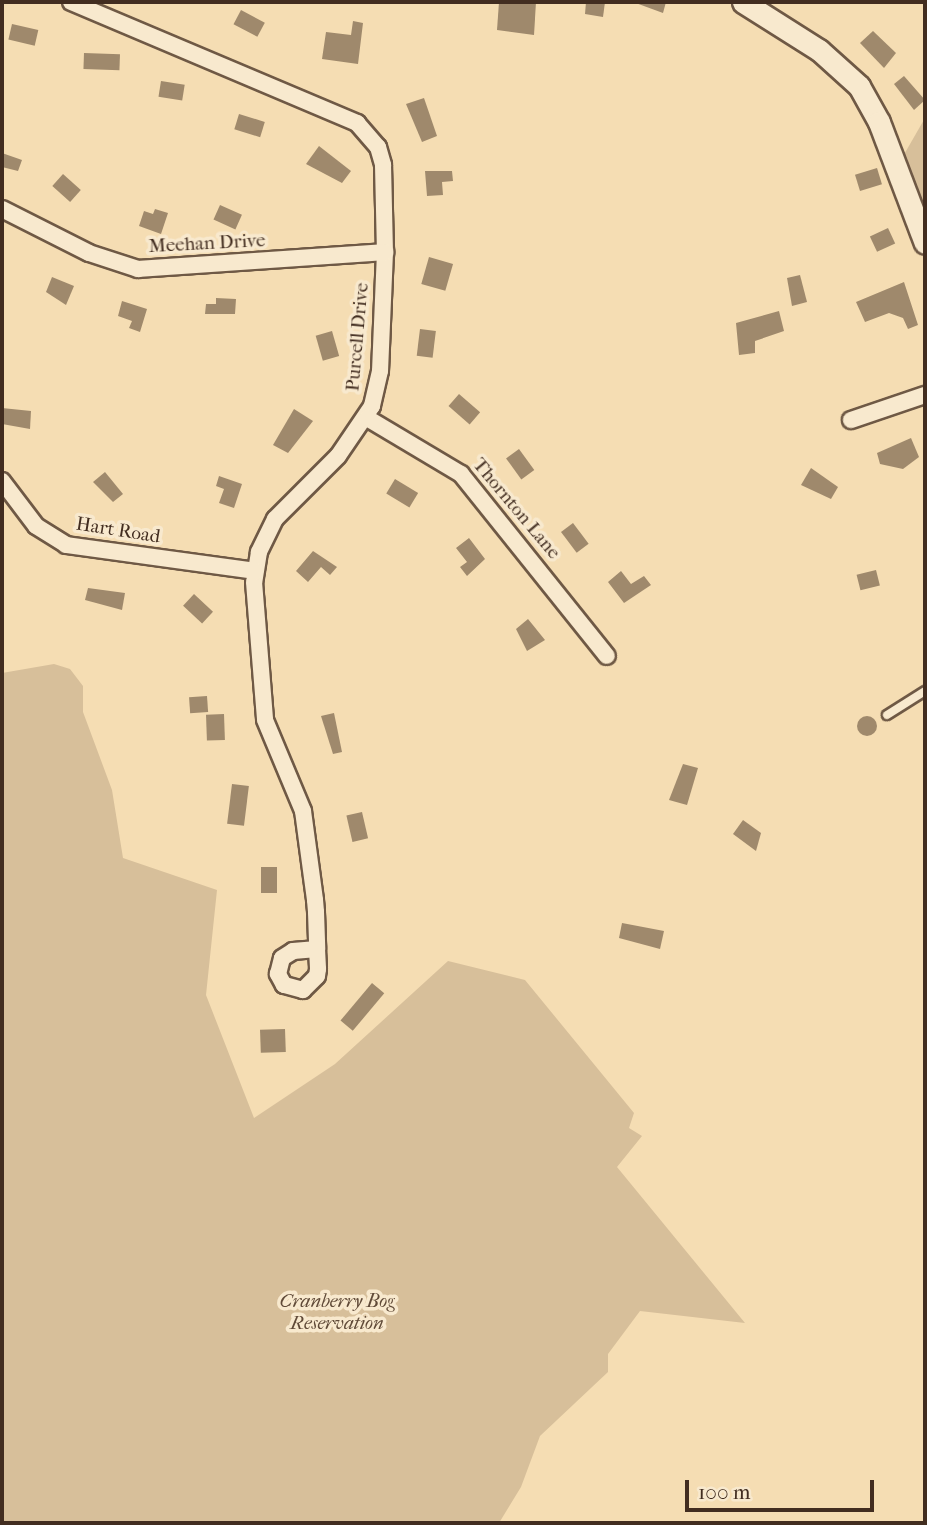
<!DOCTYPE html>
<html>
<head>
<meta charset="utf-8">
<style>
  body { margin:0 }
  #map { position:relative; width:927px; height:1525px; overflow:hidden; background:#f5ddb3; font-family:"IM FELL French Canon",serif }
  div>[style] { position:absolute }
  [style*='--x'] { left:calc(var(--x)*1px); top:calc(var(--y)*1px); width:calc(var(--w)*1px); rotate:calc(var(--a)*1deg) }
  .green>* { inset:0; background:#d7bf9a }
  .building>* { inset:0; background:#9f896c; transform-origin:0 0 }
  .round { border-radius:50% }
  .roads { filter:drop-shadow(2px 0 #6f5945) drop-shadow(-2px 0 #6f5945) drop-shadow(0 2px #6f5945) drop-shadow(0 -2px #6f5945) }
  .lane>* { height:8px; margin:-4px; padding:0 4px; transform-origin:4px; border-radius:4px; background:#f8e9ce }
  .street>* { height:16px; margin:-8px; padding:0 8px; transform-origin:8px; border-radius:8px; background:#f8e9ce }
  .secondary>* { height:21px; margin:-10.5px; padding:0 10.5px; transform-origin:10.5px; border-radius:10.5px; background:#f8e9ce }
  span { translate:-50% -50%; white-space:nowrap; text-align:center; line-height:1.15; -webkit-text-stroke:7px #f8e9ce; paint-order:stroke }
  .street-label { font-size:19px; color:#422d20 }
  .park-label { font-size:19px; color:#604a38; font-style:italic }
  .frame { position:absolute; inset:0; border:4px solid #422d20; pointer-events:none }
  .scale { position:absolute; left:685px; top:1480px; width:189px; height:32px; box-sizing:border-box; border:4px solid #422d20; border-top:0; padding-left:9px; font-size:21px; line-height:24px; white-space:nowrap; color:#422d20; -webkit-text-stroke:5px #f8e9ce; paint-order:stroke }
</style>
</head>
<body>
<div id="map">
  <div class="green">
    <i style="clip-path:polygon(925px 118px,925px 221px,902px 158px)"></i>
    <i style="clip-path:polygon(54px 664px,70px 669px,83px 686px,83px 712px,112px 790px,123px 858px,217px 890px,206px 995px,254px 1118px,335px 1064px,448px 961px,525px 980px,634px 1113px,629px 1128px,642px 1136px,617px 1167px,745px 1323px,640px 1311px,608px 1354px,608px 1372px,540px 1436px,521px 1487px,499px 1523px,2px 1523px,2px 673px)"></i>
  </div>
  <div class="building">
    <i style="clip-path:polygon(499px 2px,536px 2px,534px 35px,497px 30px)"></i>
    <i style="clip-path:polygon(586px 2px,605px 2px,603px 17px,585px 14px)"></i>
    <i style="clip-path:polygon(633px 2px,666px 2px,663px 13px)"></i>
    <i style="left:241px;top:10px;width:27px;height:16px;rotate:28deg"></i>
    <i style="clip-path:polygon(353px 21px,363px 23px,358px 64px,322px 59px,326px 32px,351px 35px)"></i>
    <i style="left:12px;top:24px;width:27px;height:16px;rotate:13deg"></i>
    <i style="clip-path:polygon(873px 31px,896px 53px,884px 68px,860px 43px)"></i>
    <i style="left:84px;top:53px;width:36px;height:16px;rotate:2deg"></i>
    <i style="clip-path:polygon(904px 76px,925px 100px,914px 110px,894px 84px)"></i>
    <i style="left:161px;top:81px;width:24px;height:16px;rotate:9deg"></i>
    <i style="clip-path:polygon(424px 98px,437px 136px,422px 142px,406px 104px)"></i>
    <i style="left:239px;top:114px;width:27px;height:16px;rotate:17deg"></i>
    <i style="clip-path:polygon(319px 146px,351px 171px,342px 183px,306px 164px)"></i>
    <i style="clip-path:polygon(2px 153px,22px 160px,18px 171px,2px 167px)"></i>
    <i style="left:877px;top:168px;width:17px;height:23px;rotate:73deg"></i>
    <i style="clip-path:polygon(425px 171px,452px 171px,453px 181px,442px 182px,443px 195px,427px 196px)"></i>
    <i style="left:63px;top:174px;width:24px;height:16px;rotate:42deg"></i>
    <i style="left:220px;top:205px;width:24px;height:16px;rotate:24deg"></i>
    <i style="clip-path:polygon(155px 209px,168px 213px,161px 234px,139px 226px,144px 211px,153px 214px)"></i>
    <i style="left:888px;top:228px;width:17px;height:20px;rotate:65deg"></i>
    <i style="left:429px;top:257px;width:25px;height:28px;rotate:16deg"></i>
    <i style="clip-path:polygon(800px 275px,807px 302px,792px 306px,787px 278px)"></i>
    <i style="clip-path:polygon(52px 277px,74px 286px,66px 305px,46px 292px)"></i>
    <i style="clip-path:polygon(904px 282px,918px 325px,908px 329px,903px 318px,889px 313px,865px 322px,856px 302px)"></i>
    <i style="clip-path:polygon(216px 298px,236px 299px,235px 314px,205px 314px,206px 304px,216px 304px)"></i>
    <i style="clip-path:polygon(122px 301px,147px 309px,140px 332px,129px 328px,132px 321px,118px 316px)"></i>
    <i style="clip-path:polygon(779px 311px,784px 331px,755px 341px,755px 353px,739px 355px,736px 323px)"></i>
    <i style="left:420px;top:329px;width:16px;height:27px;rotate:7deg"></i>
    <i style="left:332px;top:331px;width:26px;height:17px;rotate:74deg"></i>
    <i style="left:459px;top:394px;width:28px;height:16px;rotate:41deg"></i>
    <i style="clip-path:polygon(2px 408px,31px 411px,30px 429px,2px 424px)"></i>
    <i style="clip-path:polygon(294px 409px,313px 421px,288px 453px,273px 445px)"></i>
    <i style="clip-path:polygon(911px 438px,919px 457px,903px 469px,880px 464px,877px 453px)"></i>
    <i style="left:519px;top:449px;width:26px;height:16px;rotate:54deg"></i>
    <i style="clip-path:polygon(811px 468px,838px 487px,831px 499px,801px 485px)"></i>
    <i style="clip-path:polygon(105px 472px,123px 494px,113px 502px,93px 482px)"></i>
    <i style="clip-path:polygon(219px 476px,242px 484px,234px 508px,219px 503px,224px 489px,216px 486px)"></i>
    <i style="left:395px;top:479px;width:27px;height:17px;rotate:31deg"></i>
    <i style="left:573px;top:523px;width:26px;height:15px;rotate:53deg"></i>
    <i style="clip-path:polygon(469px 538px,485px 559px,467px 576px,460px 567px,467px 562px,456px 548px)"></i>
    <i style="clip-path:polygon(313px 551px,337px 567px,330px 575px,321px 567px,308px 582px,296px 571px)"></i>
    <i style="left:876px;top:570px;width:16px;height:20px;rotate:76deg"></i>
    <i style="clip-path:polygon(621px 571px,631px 584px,644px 576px,651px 585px,624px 603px,608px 582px)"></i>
    <i style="clip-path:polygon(88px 588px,125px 593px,122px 610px,85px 600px)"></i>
    <i style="left:194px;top:594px;width:26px;height:16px;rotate:43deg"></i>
    <i style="clip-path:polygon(528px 619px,545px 640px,527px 651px,516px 629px)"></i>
    <i style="left:207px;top:696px;width:16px;height:18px;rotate:86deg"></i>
    <i style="clip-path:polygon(334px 713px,342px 752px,333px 754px,321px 716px)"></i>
    <i style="left:224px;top:714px;width:26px;height:18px;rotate:88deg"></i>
    <i class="round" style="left:857px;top:716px;width:20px;height:20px"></i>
    <i style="clip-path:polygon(683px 764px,698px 768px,687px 805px,669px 800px)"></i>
    <i style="left:232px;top:784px;width:17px;height:40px;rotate:7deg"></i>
    <i style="left:362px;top:812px;width:27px;height:16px;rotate:77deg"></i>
    <i style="clip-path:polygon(743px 820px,761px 833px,756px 851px,733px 834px)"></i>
    <i style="left:261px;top:867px;width:16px;height:26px"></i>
    <i style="clip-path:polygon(622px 923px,664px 931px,660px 949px,619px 938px)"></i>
    <i style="left:372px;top:983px;width:16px;height:49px;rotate:40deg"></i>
    <i style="left:285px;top:1029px;width:23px;height:25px;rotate:88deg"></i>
  </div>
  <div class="roads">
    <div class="lane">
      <i style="--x:887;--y:715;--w:45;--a:-32.3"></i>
    </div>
    <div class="street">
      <i style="--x:71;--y:2;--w:311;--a:22.9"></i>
      <i style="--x:357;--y:123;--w:32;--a:49"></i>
      <i style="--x:378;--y:147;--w:19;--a:74"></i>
      <i style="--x:383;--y:165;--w:87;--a:88.7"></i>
      <i style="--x:385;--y:252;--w:119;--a:92.4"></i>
      <i style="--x:380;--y:371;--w:36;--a:103"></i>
      <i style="--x:372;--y:406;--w:60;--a:124.2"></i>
      <i style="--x:338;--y:456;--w:89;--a:135"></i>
      <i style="--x:275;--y:519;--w:37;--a:116"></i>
      <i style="--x:259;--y:552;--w:30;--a:99"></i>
      <i style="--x:254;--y:582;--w:138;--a:85.4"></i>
      <i style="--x:265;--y:720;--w:99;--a:67.3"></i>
      <i style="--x:303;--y:811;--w:90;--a:82.3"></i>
      <i style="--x:315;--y:900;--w:12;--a:85"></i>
      <i style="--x:316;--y:912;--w:37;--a:88"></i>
      <i style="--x:317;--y:949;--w:20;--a:87"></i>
      <i style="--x:318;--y:969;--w:7;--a:98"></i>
      <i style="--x:317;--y:976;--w:20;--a:135"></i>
      <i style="--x:303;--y:990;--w:20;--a:-165"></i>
      <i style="--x:284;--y:985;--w:13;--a:-119"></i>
      <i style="--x:278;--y:974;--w:16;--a:-76"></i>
      <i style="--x:282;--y:958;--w:13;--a:-32"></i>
      <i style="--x:293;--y:951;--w:24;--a:-5"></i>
      <i style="--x:2;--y:209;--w:97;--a:26.8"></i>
      <i style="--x:89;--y:253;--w:52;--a:18.1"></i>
      <i style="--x:138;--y:269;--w:248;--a:-3.9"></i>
      <i style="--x:367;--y:418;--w:109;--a:30.8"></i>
      <i style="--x:461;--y:474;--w:233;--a:51.3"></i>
      <i style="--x:851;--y:420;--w:78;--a:-18.7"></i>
      <i style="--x:2;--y:481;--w:56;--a:52.9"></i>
      <i style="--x:36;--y:526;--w:36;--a:32"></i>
      <i style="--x:66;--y:545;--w:191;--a:7.8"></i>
    </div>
    <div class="secondary">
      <i style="--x:743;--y:2;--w:90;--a:32.3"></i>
      <i style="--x:819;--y:50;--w:54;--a:42"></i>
      <i style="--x:859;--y:86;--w:41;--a:60.9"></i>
      <i style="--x:879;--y:122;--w:129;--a:69.2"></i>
    </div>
  </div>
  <div class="street-label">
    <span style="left:207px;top:244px;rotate:-3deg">Meehan Drive</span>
    <span style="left:358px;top:337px;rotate:-85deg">Purcell Drive</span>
    <span style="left:516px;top:509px;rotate:50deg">Thornton Lane</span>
    <span style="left:118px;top:531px;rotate:9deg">Hart Road</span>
  </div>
  <div class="park-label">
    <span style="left:337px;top:1313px">Cranberry Bog<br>Reservation</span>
  </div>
  <div class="frame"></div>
  <div class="scale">100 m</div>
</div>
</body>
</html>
